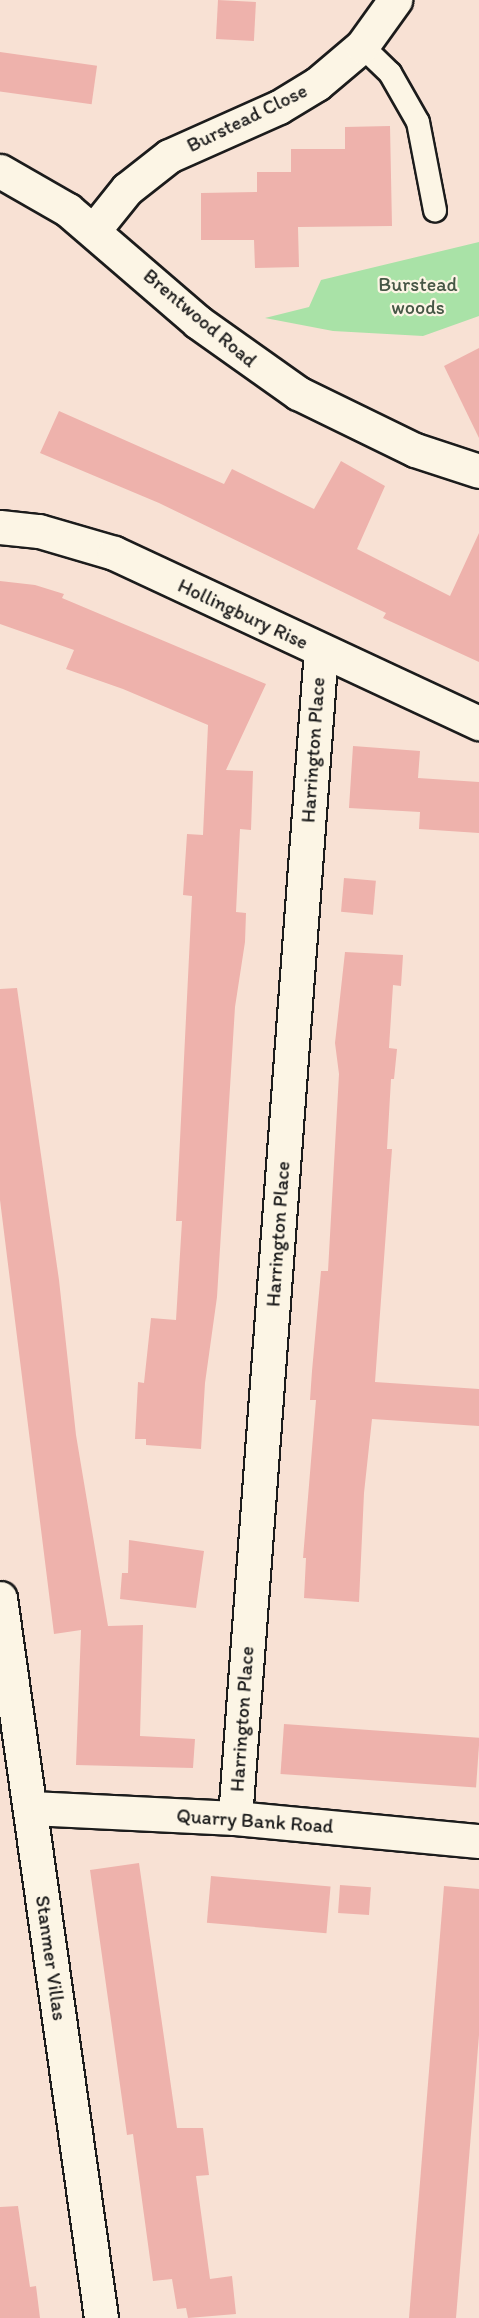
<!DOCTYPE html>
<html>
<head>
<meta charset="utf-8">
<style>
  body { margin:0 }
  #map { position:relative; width:479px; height:2318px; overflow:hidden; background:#f8e1d4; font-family:Itim,sans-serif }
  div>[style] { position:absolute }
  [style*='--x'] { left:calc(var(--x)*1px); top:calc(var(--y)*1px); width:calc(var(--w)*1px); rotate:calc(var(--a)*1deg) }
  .green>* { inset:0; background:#a9e2a7 }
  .building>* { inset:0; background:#eeb2ac; transform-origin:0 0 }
  .roads { filter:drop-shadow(2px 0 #1c1c1c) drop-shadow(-2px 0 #1c1c1c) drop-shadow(0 2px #1c1c1c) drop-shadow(0 -2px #1c1c1c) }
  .service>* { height:22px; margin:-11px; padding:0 11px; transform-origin:11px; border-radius:11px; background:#fcf5e5 }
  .minor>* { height:33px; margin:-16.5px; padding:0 16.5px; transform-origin:16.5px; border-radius:16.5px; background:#fcf5e5 }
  span { translate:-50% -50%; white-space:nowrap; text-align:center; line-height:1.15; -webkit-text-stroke:4.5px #fcf5e5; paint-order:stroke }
  .street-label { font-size:20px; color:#1c1c1c }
  .park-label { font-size:20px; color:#465746 }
</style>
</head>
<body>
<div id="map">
  <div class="green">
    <i style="clip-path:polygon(479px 242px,479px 316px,423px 336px,333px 331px,265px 318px,309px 307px,321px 280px)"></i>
  </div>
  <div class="building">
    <i style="left:218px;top:0;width:38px;height:39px;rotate:3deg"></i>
    <i style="left:0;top:52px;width:98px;height:39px;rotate:8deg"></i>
    <i style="clip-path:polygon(390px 126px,392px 226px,298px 227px,299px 267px,255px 268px,254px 240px,201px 240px,201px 193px,257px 192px,257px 172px,291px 172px,291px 149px,345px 149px,345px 127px)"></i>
    <i style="clip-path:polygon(479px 348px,479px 438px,444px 366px)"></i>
    <i style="clip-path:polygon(59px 411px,224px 484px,232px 469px,314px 509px,341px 461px,385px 486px,357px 549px,450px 596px,479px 533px,479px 662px,383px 618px,386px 613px,159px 503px,40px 453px)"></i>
    <i style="clip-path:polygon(0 581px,35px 585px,64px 594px,62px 598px,266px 684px,226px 770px,253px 771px,252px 801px,251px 830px,240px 829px,236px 912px,246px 913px,245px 942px,235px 1007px,217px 1297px,205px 1383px,201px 1449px,146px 1445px,146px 1439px,135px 1439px,138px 1382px,144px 1383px,151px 1318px,176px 1320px,182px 1221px,176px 1221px,192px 896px,183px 895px,187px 834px,203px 835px,208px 725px,123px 689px,66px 669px,74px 650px,0 624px)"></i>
    <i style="clip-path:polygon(353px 746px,420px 751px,418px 778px,479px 782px,479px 833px,419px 829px,420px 812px,349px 808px)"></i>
    <i style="left:344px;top:878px;width:32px;height:34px;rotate:5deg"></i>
    <i style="clip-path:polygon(345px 952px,403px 955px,401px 986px,393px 985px,389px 1048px,397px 1049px,394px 1079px,391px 1079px,387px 1149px,392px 1149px,375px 1382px,479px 1389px,479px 1426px,372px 1419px,364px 1493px,359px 1602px,304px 1598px,306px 1558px,303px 1558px,316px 1400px,310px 1400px,312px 1371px,321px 1271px,328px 1271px,339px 1074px,335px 1043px)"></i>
    <i style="clip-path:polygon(17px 988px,59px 1280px,76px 1435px,108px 1626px,143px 1625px,140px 1736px,195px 1739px,193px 1768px,76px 1765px,81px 1630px,54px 1634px,0 1200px,0 989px)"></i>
    <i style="clip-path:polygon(129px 1540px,204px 1551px,196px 1608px,120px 1599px,122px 1573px,128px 1573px)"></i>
    <i style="left:284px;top:1724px;width:196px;height:50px;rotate:4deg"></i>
    <i style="clip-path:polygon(139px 1863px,177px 2128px,203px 2128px,209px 2175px,196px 2176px,210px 2279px,232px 2276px,236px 2314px,188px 2318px,186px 2308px,177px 2309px,172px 2279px,153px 2281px,133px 2134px,127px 2135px,90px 1870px)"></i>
    <i style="left:211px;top:1876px;width:120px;height:47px;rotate:5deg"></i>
    <i style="left:340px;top:1885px;width:31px;height:28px;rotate:4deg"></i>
    <i style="clip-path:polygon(444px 1886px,479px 1889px,479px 2035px,456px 2318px,409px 2318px)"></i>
    <i style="clip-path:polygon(18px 2206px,30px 2287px,36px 2286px,40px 2318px,0 2318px,0 2207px)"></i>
  </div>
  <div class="roads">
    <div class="service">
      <i style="--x:362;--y:46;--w:39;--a:44"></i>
      <i style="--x:390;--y:73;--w:56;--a:60.3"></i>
      <i style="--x:418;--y:122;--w:90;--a:79.1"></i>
    </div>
    <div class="minor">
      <i style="--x:0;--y:171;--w:78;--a:29.8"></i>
      <i style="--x:68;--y:210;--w:172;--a:40.7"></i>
      <i style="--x:198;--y:322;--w:123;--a:35.4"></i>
      <i style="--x:298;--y:393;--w:130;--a:26"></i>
      <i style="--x:415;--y:450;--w:67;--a:18.2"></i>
      <i style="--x:94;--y:230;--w:53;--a:-51.2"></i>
      <i style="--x:127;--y:189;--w:53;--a:-38.2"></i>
      <i style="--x:169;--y:156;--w:120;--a:-24"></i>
      <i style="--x:279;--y:107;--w:44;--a:-31.2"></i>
      <i style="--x:317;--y:84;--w:59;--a:-40.2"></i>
      <i style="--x:362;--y:46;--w:57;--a:-54.3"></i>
      <i style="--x:0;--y:527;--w:39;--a:6"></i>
      <i style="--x:39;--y:531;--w:78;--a:16.3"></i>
      <i style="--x:114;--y:553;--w:403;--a:25"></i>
      <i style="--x:0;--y:1598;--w:727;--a:82.01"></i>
      <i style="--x:31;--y:1808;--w:204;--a:2.8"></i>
      <i style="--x:235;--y:1818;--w:245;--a:5.4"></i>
      <i style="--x:235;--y:1818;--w:1170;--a:-85.79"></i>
    </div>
  </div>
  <div class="street-label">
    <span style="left:247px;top:118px;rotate:-26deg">Burstead Close</span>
    <span style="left:200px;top:318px;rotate:40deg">Brentwood Road</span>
    <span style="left:243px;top:614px;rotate:25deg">Hollingbury Rise</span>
    <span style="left:313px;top:750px;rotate:-86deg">Harrington Place</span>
    <span style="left:278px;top:1234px;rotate:-86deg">Harrington Place</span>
    <span style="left:242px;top:1719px;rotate:-86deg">Harrington Place</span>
    <span style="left:255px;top:1821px;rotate:4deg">Quarry Bank Road</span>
    <span style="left:51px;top:1958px;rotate:82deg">Stanmer Villas</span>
  </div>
  <div class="park-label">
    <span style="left:418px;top:296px">Burstead<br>woods</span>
  </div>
</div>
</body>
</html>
